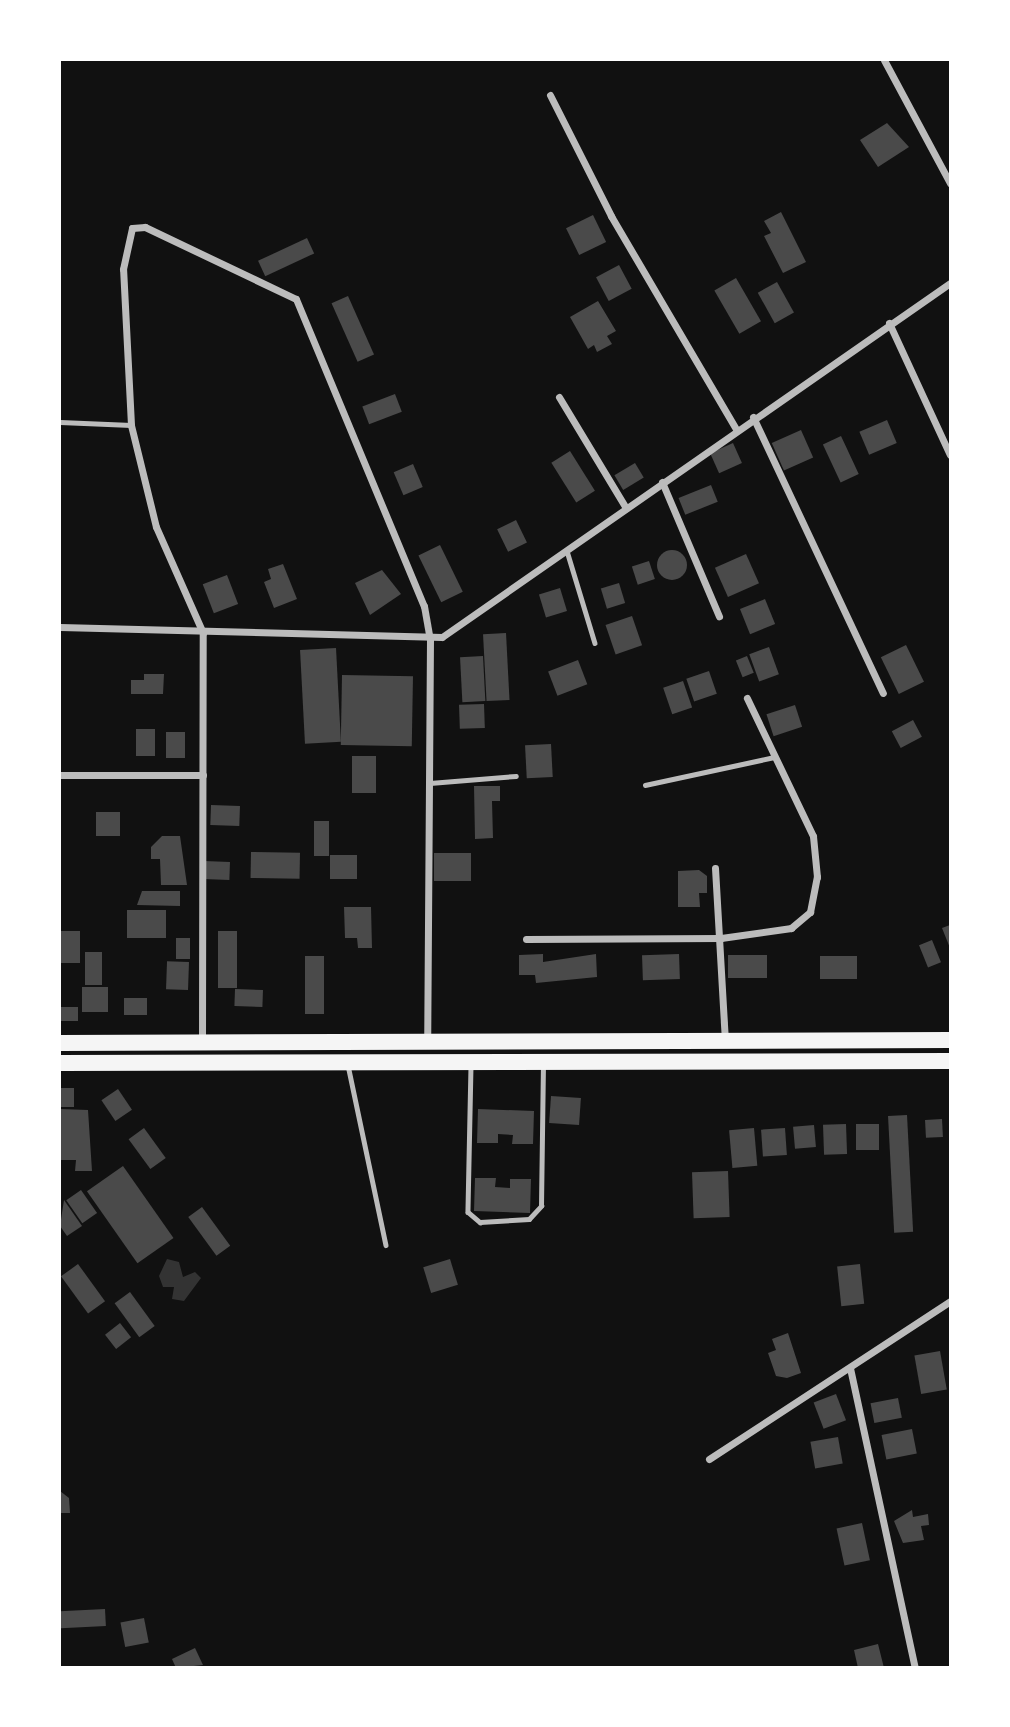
<!DOCTYPE html>
<html>
<head>
<meta charset="utf-8">
<style>
  body { margin:0 }
  #map { position:relative; width:1010px; height:1727px; overflow:hidden; background:#111; font-family:"Work Sans",sans-serif }
  div>[style] { position:absolute }
  [style*='--x'] { left:calc(var(--x)*1px); top:calc(var(--y)*1px); width:calc(var(--w)*1px); rotate:calc(var(--a)*1deg) }
  .water>* { inset:0; background:#333 }
  .building>* { inset:0; background:#4a4a4a; transform-origin:0 0 }
  .round { border-radius:50% }
  .service>* { height:4.5px; margin:-2.25px; padding:0 2.25px; transform-origin:2.25px; border-radius:2.25px; background:#bcbcbc }
  .minor>* { height:7px; margin:-3.5px; padding:0 3.5px; transform-origin:3.5px; border-radius:3.5px; background:#bcbcbc }
  .trunk>* { height:16px; margin:-8px; padding:0 8px; transform-origin:8px; border-radius:8px; background:#f5f5f5 }
  span { translate:-50% -50%; white-space:nowrap; text-align:center; line-height:1.15; -webkit-text-stroke:6px #fff; paint-order:stroke }
  .frame { position:absolute; inset:0; border:61px solid #fff; pointer-events:none }
</style>
</head>
<body>
<div id="map">
  <div class="water">
    <i style="clip-path:polygon(167px 1259px,179px 1262px,183px 1277px,195px 1272px,201px 1278px,184px 1301px,172px 1299px,174px 1287px,163px 1287px,159px 1276px)"></i>
  </div>
  <div class="building">
    <i style="clip-path:polygon(887px 123px,909px 147px,878px 167px,860px 140px)"></i>
    <i style="clip-path:polygon(781px 212px,806px 262px,783px 273px,764px 236px,771px 233px,764px 221px)"></i>
    <i style="left:593px;top:215px;width:30px;height:30px;rotate:64deg"></i>
    <i style="left:307px;top:238px;width:17px;height:54px;rotate:65deg"></i>
    <i style="left:619px;top:265px;width:27px;height:26px;rotate:62deg"></i>
    <i style="left:736px;top:278px;width:50px;height:25px;rotate:60deg"></i>
    <i style="left:777px;top:282px;width:35px;height:22px;rotate:61deg"></i>
    <i style="left:348px;top:296px;width:64px;height:18px;rotate:66deg"></i>
    <i style="clip-path:polygon(598px 301px,616px 331px,607px 336px,612px 344px,597px 352px,594px 345px,588px 349px,570px 317px)"></i>
    <i style="left:395px;top:394px;width:19px;height:35px;rotate:69deg"></i>
    <i style="left:887px;top:420px;width:25px;height:30px;rotate:67deg"></i>
    <i style="left:801px;top:430px;width:30px;height:32px;rotate:66deg"></i>
    <i style="left:841px;top:436px;width:42px;height:20px;rotate:65deg"></i>
    <i style="left:733px;top:443px;width:22px;height:25px;rotate:66deg"></i>
    <i style="left:570px;top:451px;width:47px;height:22px;rotate:58deg"></i>
    <i style="left:635px;top:463px;width:17px;height:24px;rotate:59deg"></i>
    <i style="left:413px;top:464px;width:25px;height:21px;rotate:67deg"></i>
    <i style="left:711px;top:485px;width:18px;height:35px;rotate:68deg"></i>
    <i style="left:516px;top:520px;width:25px;height:21px;rotate:64deg"></i>
    <i style="left:440px;top:545px;width:52px;height:24px;rotate:64deg"></i>
    <i class="round" style="left:657px;top:550px;width:30px;height:30px"></i>
    <i style="left:746px;top:554px;width:32px;height:34px;rotate:66deg"></i>
    <i style="left:649px;top:561px;width:19px;height:18px;rotate:72deg"></i>
    <i style="clip-path:polygon(283px 564px,297px 599px,274px 608px,264px 582px,271px 579px,268px 569px)"></i>
    <i style="clip-path:polygon(382px 570px,401px 594px,370px 615px,355px 583px)"></i>
    <i style="left:227px;top:575px;width:31px;height:26px;rotate:69deg"></i>
    <i style="left:619px;top:583px;width:21px;height:19px;rotate:73deg"></i>
    <i style="left:560px;top:588px;width:24px;height:22px;rotate:73deg"></i>
    <i style="left:765px;top:599px;width:27px;height:27px;rotate:68deg"></i>
    <i style="left:632px;top:616px;width:31px;height:28px;rotate:71deg"></i>
    <i style="left:506px;top:633px;width:67px;height:23px;rotate:87deg"></i>
    <i style="left:906px;top:645px;width:41px;height:28px;rotate:64deg"></i>
    <i style="left:769px;top:647px;width:29px;height:21px;rotate:70deg"></i>
    <i style="left:336px;top:648px;width:94px;height:36px;rotate:87deg"></i>
    <i style="left:483px;top:656px;width:45px;height:23px;rotate:87deg"></i>
    <i style="left:747px;top:656px;width:18px;height:12px;rotate:68deg"></i>
    <i style="left:578px;top:660px;width:26px;height:32px;rotate:69deg"></i>
    <i style="left:709px;top:671px;width:24px;height:24px;rotate:71deg"></i>
    <i style="clip-path:polygon(144px 674px,164px 674px,163px 694px,131px 694px,131px 680px,144px 680px)"></i>
    <i style="left:342px;top:675px;width:71px;height:70px;rotate:1deg"></i>
    <i style="left:683px;top:681px;width:28px;height:21px;rotate:71deg"></i>
    <i style="left:484px;top:704px;width:24px;height:25px;rotate:88deg"></i>
    <i style="left:795px;top:705px;width:23px;height:30px;rotate:72deg"></i>
    <i style="left:913px;top:720px;width:19px;height:24px;rotate:62deg"></i>
    <i style="left:136px;top:729px;width:19px;height:27px"></i>
    <i style="left:166px;top:732px;width:19px;height:26px"></i>
    <i style="left:551px;top:744px;width:33px;height:26px;rotate:87deg"></i>
    <i style="left:352px;top:756px;width:24px;height:37px"></i>
    <i style="clip-path:polygon(474px 786px,500px 786px,500px 801px,492px 801px,493px 838px,475px 839px)"></i>
    <i style="left:211px;top:805px;width:29px;height:20px;rotate:2deg"></i>
    <i style="left:96px;top:812px;width:24px;height:24px"></i>
    <i style="left:314px;top:821px;width:15px;height:35px"></i>
    <i style="clip-path:polygon(162px 836px,180px 836px,187px 885px,161px 885px,160px 859px,151px 859px,151px 847px)"></i>
    <i style="left:251px;top:852px;width:49px;height:26px;rotate:1deg"></i>
    <i style="left:434px;top:853px;width:37px;height:28px"></i>
    <i style="left:357px;top:855px;width:24px;height:27px;rotate:90deg"></i>
    <i style="left:204px;top:861px;width:26px;height:18px;rotate:2deg"></i>
    <i style="clip-path:polygon(699px 870px,707px 876px,707px 893px,699px 893px,700px 907px,678px 907px,678px 871px)"></i>
    <i style="clip-path:polygon(142px 891px,180px 891px,180px 906px,137px 905px)"></i>
    <i style="clip-path:polygon(344px 907px,371px 907px,372px 948px,358px 948px,357px 938px,345px 938px)"></i>
    <i style="left:127px;top:910px;width:39px;height:28px"></i>
    <i style="clip-path:polygon(950px 925px,950px 948px,942px 928px)"></i>
    <i style="left:60px;top:931px;width:20px;height:32px"></i>
    <i style="left:218px;top:931px;width:19px;height:57px"></i>
    <i style="left:176px;top:938px;width:14px;height:21px"></i>
    <i style="left:932px;top:940px;width:24px;height:14px;rotate:68deg"></i>
    <i style="left:85px;top:952px;width:17px;height:33px"></i>
    <i style="clip-path:polygon(543px 954px,543px 962px,596px 954px,597px 977px,536px 983px,535px 975px,519px 975px,519px 955px)"></i>
    <i style="left:679px;top:954px;width:25px;height:37px;rotate:88deg"></i>
    <i style="left:767px;top:955px;width:23px;height:39px;rotate:90deg"></i>
    <i style="left:305px;top:956px;width:19px;height:58px"></i>
    <i style="left:820px;top:956px;width:37px;height:23px"></i>
    <i style="left:189px;top:962px;width:28px;height:22px;rotate:92deg"></i>
    <i style="left:82px;top:987px;width:26px;height:25px"></i>
    <i style="left:235px;top:989px;width:28px;height:17px;rotate:2deg"></i>
    <i style="left:124px;top:998px;width:23px;height:17px"></i>
    <i style="left:78px;top:1007px;width:14px;height:17px;rotate:90deg"></i>
    <i style="left:60px;top:1088px;width:14px;height:19px"></i>
    <i style="left:118px;top:1089px;width:25px;height:20px;rotate:56deg"></i>
    <i style="left:551px;top:1096px;width:30px;height:27px;rotate:4deg"></i>
    <i style="clip-path:polygon(60px 1109px,88px 1110px,92px 1171px,75px 1171px,76px 1160px,60px 1160px)"></i>
    <i style="clip-path:polygon(478px 1109px,534px 1111px,533px 1144px,512px 1144px,513px 1135px,498px 1134px,498px 1143px,477px 1143px)"></i>
    <i style="left:907px;top:1115px;width:117px;height:19px;rotate:87deg"></i>
    <i style="left:942px;top:1119px;width:18px;height:17px;rotate:87deg"></i>
    <i style="left:846px;top:1124px;width:30px;height:23px;rotate:88deg"></i>
    <i style="left:856px;top:1124px;width:23px;height:26px"></i>
    <i style="left:814px;top:1125px;width:22px;height:21px;rotate:85deg"></i>
    <i style="left:144px;top:1128px;width:37px;height:19px;rotate:54deg"></i>
    <i style="left:754px;top:1128px;width:38px;height:25px;rotate:85deg"></i>
    <i style="left:785px;top:1128px;width:27px;height:24px;rotate:86deg"></i>
    <i style="left:123px;top:1166px;width:88px;height:44px;rotate:55deg"></i>
    <i style="left:728px;top:1171px;width:46px;height:36px;rotate:88deg"></i>
    <i style="clip-path:polygon(475px 1178px,496px 1178px,495px 1187px,510px 1188px,510px 1179px,531px 1179px,530px 1213px,474px 1211px)"></i>
    <i style="left:81px;top:1190px;width:28px;height:18px;rotate:55deg"></i>
    <i style="clip-path:polygon(64px 1200px,82px 1226px,67px 1236px,60px 1226px)"></i>
    <i style="left:202px;top:1207px;width:48px;height:17px;rotate:54deg"></i>
    <i style="left:450px;top:1259px;width:27px;height:28px;rotate:73deg"></i>
    <i style="left:78px;top:1264px;width:46px;height:21px;rotate:54deg"></i>
    <i style="left:860px;top:1264px;width:40px;height:23px;rotate:84deg"></i>
    <i style="left:130px;top:1292px;width:42px;height:19px;rotate:54deg"></i>
    <i style="left:120px;top:1323px;width:18px;height:19px;rotate:52deg"></i>
    <i style="clip-path:polygon(788px 1333px,801px 1373px,787px 1378px,776px 1376px,768px 1353px,776px 1350px,772px 1339px)"></i>
    <i style="left:940px;top:1351px;width:39px;height:26px;rotate:80deg"></i>
    <i style="left:836px;top:1394px;width:28px;height:24px;rotate:69deg"></i>
    <i style="left:898px;top:1398px;width:20px;height:28px;rotate:79deg"></i>
    <i style="left:912px;top:1429px;width:25px;height:31px;rotate:79deg"></i>
    <i style="left:838px;top:1437px;width:27px;height:28px;rotate:80deg"></i>
    <i style="clip-path:polygon(60px 1491px,69px 1498px,70px 1513px,60px 1513px)"></i>
    <i style="clip-path:polygon(912px 1510px,913px 1517px,928px 1514px,929px 1525px,921px 1526px,924px 1540px,903px 1543px,894px 1521px)"></i>
    <i style="left:862px;top:1523px;width:38px;height:26px;rotate:78deg"></i>
    <i style="left:105px;top:1609px;width:17px;height:45px;rotate:87deg"></i>
    <i style="left:144px;top:1618px;width:25px;height:24px;rotate:79deg"></i>
    <i style="clip-path:polygon(878px 1644px,884px 1668px,858px 1668px,854px 1650px)"></i>
    <i style="clip-path:polygon(195px 1648px,203px 1665px,176px 1668px,172px 1659px)"></i>
  </div>
  <div class="service">
    <i style="--x:60;--y:422;--w:71;--a:2.4"></i>
    <i style="--x:567;--y:551;--w:96;--a:73.1"></i>
    <i style="--x:430;--y:783;--w:86;--a:-4.7"></i>
    <i style="--x:645;--y:785;--w:132;--a:-12.2"></i>
    <i style="--x:348;--y:1065;--w:184;--a:78.1"></i>
    <i style="--x:471;--y:1066;--w:146;--a:91.2"></i>
    <i style="--x:468;--y:1212;--w:16;--a:40"></i>
    <i style="--x:480;--y:1222;--w:49;--a:-3.5"></i>
    <i style="--x:529;--y:1219;--w:18;--a:-47"></i>
    <i style="--x:541;--y:1206;--w:141;--a:-89.2"></i>
  </div>
  <div class="minor">
    <i style="--x:884;--y:60;--w:140;--a:61.8"></i>
    <i style="--x:550;--y:95;--w:136;--a:63.2"></i>
    <i style="--x:611;--y:216;--w:247;--a:59.6"></i>
    <i style="--x:889;--y:323;--w:145;--a:65.2"></i>
    <i style="--x:559;--y:397;--w:130;--a:58.9"></i>
    <i style="--x:753;--y:417;--w:305;--a:64.8"></i>
    <i style="--x:662;--y:482;--w:146;--a:67"></i>
    <i style="--x:60;--y:627;--w:382;--a:1.5"></i>
    <i style="--x:442;--y:637;--w:619;--a:-34.87"></i>
    <i style="--x:60;--y:775;--w:143;--a:0"></i>
    <i style="--x:715;--y:868;--w:172;--a:86.7"></i>
    <i style="--x:526;--y:939;--w:195;--a:-0.3"></i>
    <i style="--x:721;--y:938;--w:71;--a:-8.1"></i>
    <i style="--x:791;--y:928;--w:25;--a:-40"></i>
    <i style="--x:810;--y:912;--w:36;--a:-79"></i>
    <i style="--x:817;--y:877;--w:41;--a:-95.6"></i>
    <i style="--x:813;--y:836;--w:153;--a:-115.6"></i>
    <i style="--x:202;--y:1041;--w:408;--a:-89.9"></i>
    <i style="--x:203;--y:633;--w:116;--a:-113.9"></i>
    <i style="--x:156;--y:527;--w:105;--a:-103.8"></i>
    <i style="--x:131;--y:425;--w:156;--a:-92.9"></i>
    <i style="--x:123;--y:269;--w:42;--a:-77.6"></i>
    <i style="--x:132;--y:228;--w:13;--a:-4"></i>
    <i style="--x:145;--y:227;--w:167;--a:25.5"></i>
    <i style="--x:296;--y:299;--w:333;--a:67.4"></i>
    <i style="--x:424;--y:606;--w:34;--a:80"></i>
    <i style="--x:430;--y:639;--w:401;--a:90.4"></i>
    <i style="--x:850;--y:1368;--w:307;--a:77.8"></i>
    <i style="--x:709;--y:1459;--w:288;--a:-33.2"></i>
  </div>
  <div class="trunk">
    <i style="--x:60;--y:1043;--w:890;--a:-0.19"></i>
    <i style="--x:60;--y:1063;--w:890;--a:-0.13"></i>
  </div>
  <div class="frame"></div>
</div>
</body>
</html>
